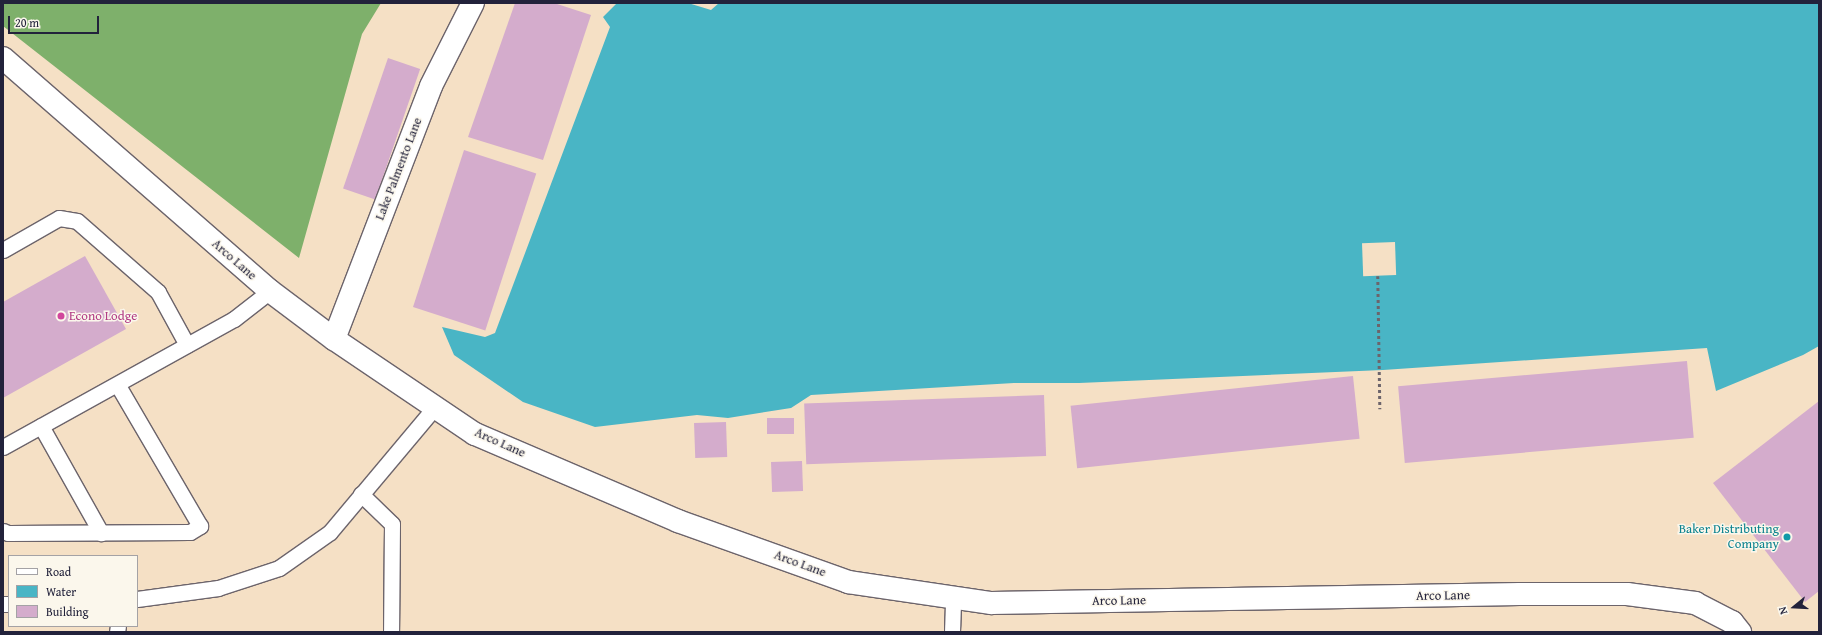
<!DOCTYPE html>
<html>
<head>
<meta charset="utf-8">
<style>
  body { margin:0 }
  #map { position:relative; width:1822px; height:635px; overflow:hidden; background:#f5e0c5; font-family:"Gentium Book Plus",serif }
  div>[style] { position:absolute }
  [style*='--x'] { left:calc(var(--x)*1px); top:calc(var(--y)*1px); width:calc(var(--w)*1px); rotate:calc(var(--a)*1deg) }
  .forest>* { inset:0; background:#7eb06b }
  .water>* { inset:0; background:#49b5c5 }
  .pier>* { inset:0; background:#f5e0c5; transform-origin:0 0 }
  .building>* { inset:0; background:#d4accc; transform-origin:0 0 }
  .path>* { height:2.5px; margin-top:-1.25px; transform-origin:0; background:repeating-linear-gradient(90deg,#6c646b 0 3px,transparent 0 6px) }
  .roads { filter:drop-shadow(1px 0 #6c646b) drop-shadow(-1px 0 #6c646b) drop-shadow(0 1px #6c646b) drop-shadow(0 -1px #6c646b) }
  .lane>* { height:15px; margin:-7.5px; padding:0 7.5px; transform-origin:7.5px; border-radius:7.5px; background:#fff }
  .street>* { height:22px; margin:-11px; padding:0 11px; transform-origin:11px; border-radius:11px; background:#fff }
  .dots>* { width:11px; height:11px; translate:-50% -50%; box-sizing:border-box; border:2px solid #fbf7ec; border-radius:50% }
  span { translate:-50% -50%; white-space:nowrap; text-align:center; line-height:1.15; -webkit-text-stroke:3px #fbf7ec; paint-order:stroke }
  .street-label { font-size:13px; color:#22223b }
  .hotel-label { font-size:13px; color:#b23c85 }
  .left { translate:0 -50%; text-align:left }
  .culture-label { font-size:13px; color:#0d838f }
  .right { translate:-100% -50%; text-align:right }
  .frame { position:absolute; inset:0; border:4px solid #22223b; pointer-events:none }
  .legend { position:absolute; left:8px; top:555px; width:130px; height:72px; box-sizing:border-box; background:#fbf7ec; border:1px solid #a4a2a5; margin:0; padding:5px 7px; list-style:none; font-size:12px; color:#22223b }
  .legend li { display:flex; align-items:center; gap:8px; height:20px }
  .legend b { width:20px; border:1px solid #a4a2a5 }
  .north { position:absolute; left:1774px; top:587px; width:40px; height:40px; -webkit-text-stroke:3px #fbf7ec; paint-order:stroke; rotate:252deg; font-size:11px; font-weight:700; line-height:16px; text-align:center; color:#22223b }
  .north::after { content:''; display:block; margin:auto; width:14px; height:18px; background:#22223b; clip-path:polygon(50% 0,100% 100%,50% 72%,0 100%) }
  .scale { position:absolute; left:8px; top:16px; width:91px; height:18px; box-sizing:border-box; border:2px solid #22223b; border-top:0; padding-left:5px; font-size:12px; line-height:14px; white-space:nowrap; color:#22223b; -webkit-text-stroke:3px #fbf7ec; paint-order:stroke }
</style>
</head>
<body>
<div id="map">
  <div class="forest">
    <i style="clip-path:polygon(3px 3px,381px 3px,362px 34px,299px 258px,3px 26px)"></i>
  </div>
  <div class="water">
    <i style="clip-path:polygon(617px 3px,688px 3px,711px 10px,719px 3px,1819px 3px,1819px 346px,1803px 355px,1716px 391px,1707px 348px,1383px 370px,1079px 383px,1014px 383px,811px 395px,791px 408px,728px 418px,697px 415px,595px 427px,523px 402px,454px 355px,442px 327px,485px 337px,495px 333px,610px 27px,603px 17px)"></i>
  </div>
  <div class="pier">
    <i style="left:1395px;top:242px;width:33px;height:33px;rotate:88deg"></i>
  </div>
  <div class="building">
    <i style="clip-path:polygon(515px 3px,554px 3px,591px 15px,543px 160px,468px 137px)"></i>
    <i style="left:388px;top:58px;width:34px;height:138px;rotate:19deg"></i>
    <i style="left:464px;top:150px;width:76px;height:165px;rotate:18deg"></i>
    <i style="clip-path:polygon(85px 256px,126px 329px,3px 398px,3px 302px)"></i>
    <i style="left:1687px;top:361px;width:77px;height:290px;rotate:85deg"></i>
    <i style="left:1353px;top:376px;width:63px;height:284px;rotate:84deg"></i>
    <i style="left:1044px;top:395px;width:61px;height:240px;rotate:88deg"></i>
    <i style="clip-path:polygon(1819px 401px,1819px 591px,1805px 602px,1713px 483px)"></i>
    <i style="left:794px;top:418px;width:16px;height:27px;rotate:90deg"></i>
    <i style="left:726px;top:422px;width:35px;height:32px;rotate:88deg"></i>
    <i style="left:802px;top:461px;width:30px;height:31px;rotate:88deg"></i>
  </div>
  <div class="path">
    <i style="--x:1378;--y:276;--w:133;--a:89.1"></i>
  </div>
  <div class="roads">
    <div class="lane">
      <i style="--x:3;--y:250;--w:64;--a:-29.7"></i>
      <i style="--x:59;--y:218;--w:18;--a:9"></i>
      <i style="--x:77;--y:221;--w:108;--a:41.2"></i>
      <i style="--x:158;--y:292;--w:60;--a:61.3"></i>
      <i style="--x:41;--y:426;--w:123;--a:60.7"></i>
      <i style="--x:3;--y:447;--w:264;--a:-29"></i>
      <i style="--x:234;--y:319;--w:46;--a:-37.9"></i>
      <i style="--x:361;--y:494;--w:43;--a:44.1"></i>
      <i style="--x:392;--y:524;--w:108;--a:90.5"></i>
      <i style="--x:3;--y:531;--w:5;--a:22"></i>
      <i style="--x:8;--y:533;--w:182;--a:-0.3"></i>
      <i style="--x:190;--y:532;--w:12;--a:-31"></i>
      <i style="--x:200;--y:526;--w:164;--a:-120.3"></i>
      <i style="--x:137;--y:599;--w:82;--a:-7.7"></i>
      <i style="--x:218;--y:588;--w:64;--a:-18.2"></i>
      <i style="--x:279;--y:568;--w:62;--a:-35.2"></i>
      <i style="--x:330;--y:532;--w:163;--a:-50"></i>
      <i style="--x:3;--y:604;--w:6;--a:0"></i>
      <i style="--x:117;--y:632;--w:6;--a:-81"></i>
      <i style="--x:952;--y:632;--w:34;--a:-88"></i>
    </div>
    <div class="street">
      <i style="--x:3;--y:58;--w:354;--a:41.1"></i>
      <i style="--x:270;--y:291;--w:80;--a:36.9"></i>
      <i style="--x:334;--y:339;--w:170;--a:34"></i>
      <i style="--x:475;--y:434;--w:221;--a:23.2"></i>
      <i style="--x:678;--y:521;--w:181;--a:19.7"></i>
      <i style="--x:848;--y:582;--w:145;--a:8.4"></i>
      <i style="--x:991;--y:603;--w:529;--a:-0.97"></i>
      <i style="--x:1520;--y:594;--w:107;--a:0"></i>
      <i style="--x:1627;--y:594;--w:69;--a:7.5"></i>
      <i style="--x:1695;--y:603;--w:42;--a:27.2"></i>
      <i style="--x:1732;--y:622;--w:13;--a:51"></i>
      <i style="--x:334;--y:339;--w:271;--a:-69"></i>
      <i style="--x:431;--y:86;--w:93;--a:-63.2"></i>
    </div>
  </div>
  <div class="dots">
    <i style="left:61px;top:316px;background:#d1479c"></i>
    <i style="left:1787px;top:537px;background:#0f9aa8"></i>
  </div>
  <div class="street-label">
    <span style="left:399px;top:169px;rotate:-69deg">Lake Palmento Lane</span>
    <span style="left:234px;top:260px;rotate:41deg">Arco Lane</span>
    <span style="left:500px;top:443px;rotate:24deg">Arco Lane</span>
    <span style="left:800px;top:564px;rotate:20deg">Arco Lane</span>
    <span style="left:1443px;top:596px;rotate:-1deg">Arco Lane</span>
    <span style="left:1119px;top:601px;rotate:-1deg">Arco Lane</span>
  </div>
  <div class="hotel-label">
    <span class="left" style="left:69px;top:316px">Econo Lodge</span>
  </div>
  <div class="culture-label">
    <span class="right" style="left:1779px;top:537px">Baker Distributing<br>Company</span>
  </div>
  <div class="frame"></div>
  <ul class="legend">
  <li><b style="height:5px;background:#fff"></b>Road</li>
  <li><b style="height:11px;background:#49b5c5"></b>Water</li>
  <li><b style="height:11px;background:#d4accc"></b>Building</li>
  </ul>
  <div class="north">N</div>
  <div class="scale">20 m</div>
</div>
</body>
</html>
